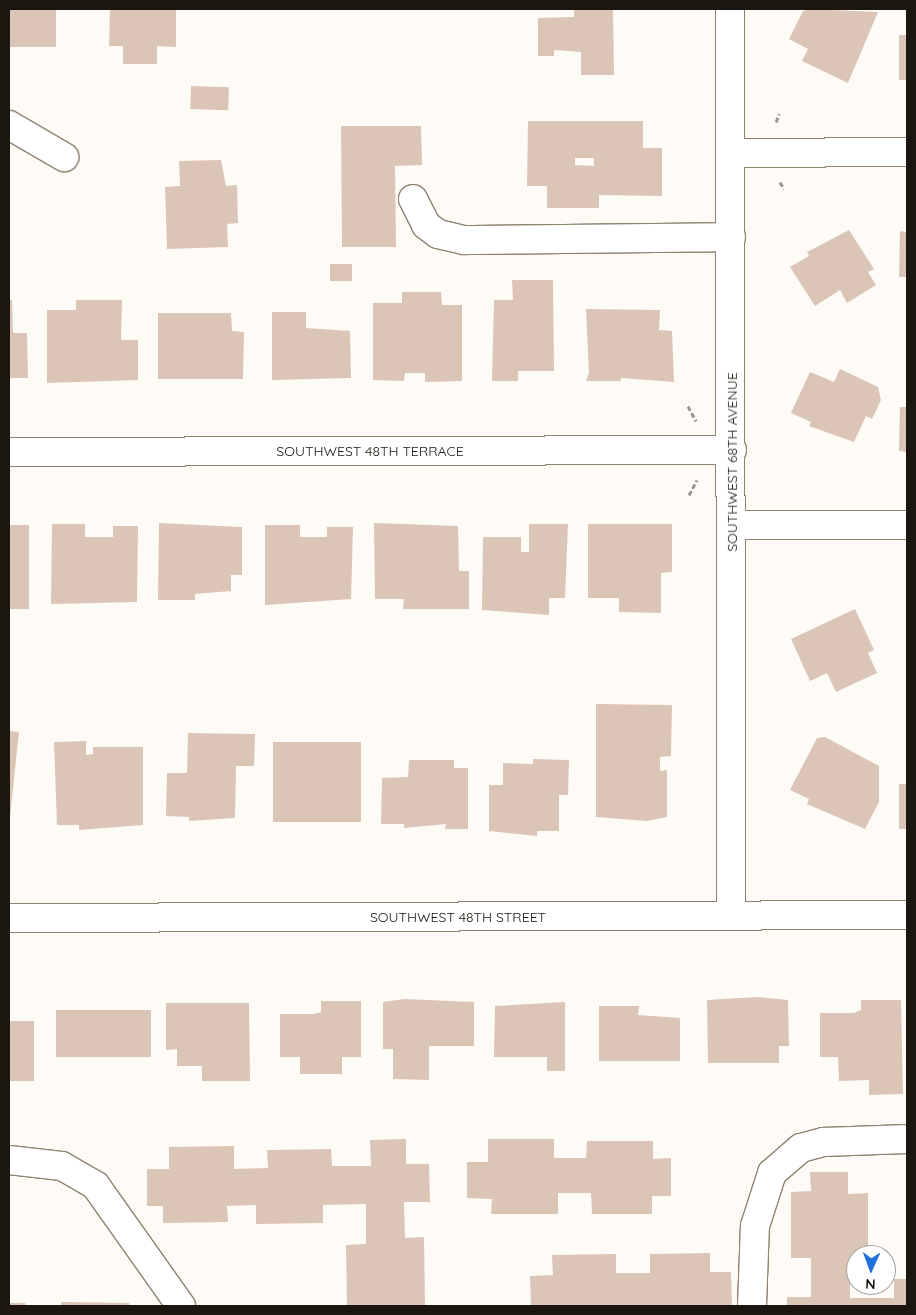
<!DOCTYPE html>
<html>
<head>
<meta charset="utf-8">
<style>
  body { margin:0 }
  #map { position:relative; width:916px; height:1315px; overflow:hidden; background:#fefbf7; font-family:Quicksand,sans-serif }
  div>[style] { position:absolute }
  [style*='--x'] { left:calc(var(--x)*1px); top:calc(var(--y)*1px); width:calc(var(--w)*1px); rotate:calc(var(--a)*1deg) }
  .building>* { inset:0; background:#dbc5b6; transform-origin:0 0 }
  .path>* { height:3px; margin-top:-1.5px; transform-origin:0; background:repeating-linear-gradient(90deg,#9a9691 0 5px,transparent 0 7.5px) }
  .roads { filter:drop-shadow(1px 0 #8e836f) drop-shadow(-1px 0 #8e836f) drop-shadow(0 1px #8e836f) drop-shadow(0 -1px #8e836f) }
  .minor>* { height:28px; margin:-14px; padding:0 14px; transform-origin:14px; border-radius:14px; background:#fff }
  span { translate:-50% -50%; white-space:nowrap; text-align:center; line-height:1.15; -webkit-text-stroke:4.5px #fff; paint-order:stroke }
  .street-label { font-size:14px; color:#1b160f }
  .frame { position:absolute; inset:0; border:10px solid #1b160f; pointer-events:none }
  .north { position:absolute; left:846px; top:1245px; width:50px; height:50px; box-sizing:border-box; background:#fff; border:1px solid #a4a29f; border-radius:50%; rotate:182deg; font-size:14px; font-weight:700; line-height:20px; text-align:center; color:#1b160f }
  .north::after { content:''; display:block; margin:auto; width:18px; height:22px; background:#2171db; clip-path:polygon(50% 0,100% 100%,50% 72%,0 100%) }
</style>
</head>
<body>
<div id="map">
  <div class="building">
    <i style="left:9px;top:9px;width:47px;height:38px"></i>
    <i style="clip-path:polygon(110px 9px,176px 9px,176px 47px,157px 46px,157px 64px,123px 64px,123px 46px,109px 46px)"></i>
    <i style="clip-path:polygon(574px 9px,613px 9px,614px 75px,581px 75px,581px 52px,554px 50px,554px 56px,538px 56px,538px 18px,574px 17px)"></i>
    <i style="clip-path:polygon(809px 9px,878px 12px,848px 83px,802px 61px,808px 49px,789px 39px,803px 11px)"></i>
    <i style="left:899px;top:35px;width:8px;height:45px"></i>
    <i style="left:191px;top:86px;width:38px;height:23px;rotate:2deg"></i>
    <i style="clip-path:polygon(evenodd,528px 121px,643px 121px,643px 148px,662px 148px,662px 196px,599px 195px,599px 208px,547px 208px,547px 186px,527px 186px,528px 121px,575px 158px,594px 158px,594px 166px,575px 165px,575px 158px)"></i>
    <i style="clip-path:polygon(341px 126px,421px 126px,422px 165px,395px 166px,396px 247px,342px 247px)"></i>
    <i style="clip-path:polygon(221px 160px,226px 186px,237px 185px,238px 223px,227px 224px,228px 247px,167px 249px,165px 187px,180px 186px,179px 161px)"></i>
    <i style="clip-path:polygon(849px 230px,874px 269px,868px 272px,876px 285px,847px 303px,840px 290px,815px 306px,790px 267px,809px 256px,807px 252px)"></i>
    <i style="clip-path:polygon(900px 231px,907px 232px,907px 277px,899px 277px)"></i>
    <i style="left:330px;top:264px;width:22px;height:17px"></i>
    <i style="clip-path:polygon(512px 280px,553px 280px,554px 371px,518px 371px,518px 381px,492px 381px,494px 300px,513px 300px)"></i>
    <i style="clip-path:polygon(402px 292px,441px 292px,442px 305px,462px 305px,462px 381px,425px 382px,425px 373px,405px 373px,404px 381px,373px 380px,373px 303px,402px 303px)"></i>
    <i style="clip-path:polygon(9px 300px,12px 300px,13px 333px,27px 333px,28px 378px,9px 378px)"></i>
    <i style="clip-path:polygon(76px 300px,122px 300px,121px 340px,138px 340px,138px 380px,47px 383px,47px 310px,76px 310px)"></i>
    <i style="clip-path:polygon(586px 309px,660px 310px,659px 330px,672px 331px,674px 382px,621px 378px,621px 381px,586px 381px,589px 373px)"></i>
    <i style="clip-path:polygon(272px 312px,306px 312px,306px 328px,350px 331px,351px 378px,272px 380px)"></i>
    <i style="clip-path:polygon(158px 313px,231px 313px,232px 331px,244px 332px,243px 379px,158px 379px)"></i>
    <i style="clip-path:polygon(840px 369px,878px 387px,881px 400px,872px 419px,866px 416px,854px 442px,809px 426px,811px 422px,791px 413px,810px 372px,834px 382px)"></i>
    <i style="clip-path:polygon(900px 407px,907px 407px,907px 452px,899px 451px)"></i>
    <i style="clip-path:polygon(159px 523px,242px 527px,242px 575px,231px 575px,231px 591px,195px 594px,195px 600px,158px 600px)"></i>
    <i style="clip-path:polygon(374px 523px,458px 526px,459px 571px,469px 571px,469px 609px,403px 609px,404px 599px,375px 599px)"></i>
    <i style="clip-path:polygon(52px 524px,85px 524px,85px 537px,113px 537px,113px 526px,138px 526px,137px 602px,51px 604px)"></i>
    <i style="clip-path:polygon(529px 524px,568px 524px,565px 598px,549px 598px,549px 615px,482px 610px,483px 537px,521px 537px,521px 552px,529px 552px)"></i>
    <i style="clip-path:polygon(588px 524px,672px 524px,672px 572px,661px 573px,661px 613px,619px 612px,619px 598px,588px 598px)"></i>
    <i style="left:9px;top:525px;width:20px;height:84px"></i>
    <i style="clip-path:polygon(265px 525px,300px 525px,300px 537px,327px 537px,327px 527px,353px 527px,351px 599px,265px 605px)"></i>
    <i style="clip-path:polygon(855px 609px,874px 650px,868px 653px,877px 673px,836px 692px,827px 673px,810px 681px,791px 639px)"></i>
    <i style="clip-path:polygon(596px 704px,672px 705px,671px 756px,660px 757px,660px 771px,667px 770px,667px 817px,647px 821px,596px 817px)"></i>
    <i style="left:9px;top:731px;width:10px;height:93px;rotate:6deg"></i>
    <i style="clip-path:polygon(188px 733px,255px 734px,254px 766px,236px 766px,235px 818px,189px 821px,189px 817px,166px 816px,167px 773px,187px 773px)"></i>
    <i style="clip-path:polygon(825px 737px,879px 766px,879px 802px,865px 829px,807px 804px,809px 799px,790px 790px,817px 738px)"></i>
    <i style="clip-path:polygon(86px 741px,86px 755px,93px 754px,93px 747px,143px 747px,143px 825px,79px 830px,79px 825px,57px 825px,54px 742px)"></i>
    <i style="left:273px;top:742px;width:88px;height:80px"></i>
    <i style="clip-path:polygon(533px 759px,569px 760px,568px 795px,559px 795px,559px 831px,537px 831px,537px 836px,489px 831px,489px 785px,503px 785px,503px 763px,533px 764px)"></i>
    <i style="clip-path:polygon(409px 760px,454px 760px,454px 768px,468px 768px,468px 829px,445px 829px,446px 824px,404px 828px,404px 824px,381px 824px,382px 778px,408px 777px)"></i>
    <i style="left:899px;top:784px;width:8px;height:45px"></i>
    <i style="clip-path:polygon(757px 997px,788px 1000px,789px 1046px,779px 1046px,779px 1063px,708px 1063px,707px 1000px)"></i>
    <i style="clip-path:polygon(404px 999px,474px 1002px,474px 1046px,429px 1046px,429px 1080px,393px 1079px,393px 1049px,383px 1049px,383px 1002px)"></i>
    <i style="clip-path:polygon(861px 1000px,901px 1000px,903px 1094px,869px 1095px,869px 1080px,839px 1081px,838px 1057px,820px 1057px,820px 1013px,854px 1013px,861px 1010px)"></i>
    <i style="clip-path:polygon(321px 1001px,361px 1001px,361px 1057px,342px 1057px,342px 1074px,300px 1074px,300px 1057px,280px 1057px,280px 1014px,314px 1014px,321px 1012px)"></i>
    <i style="clip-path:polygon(565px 1002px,565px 1071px,547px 1071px,547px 1057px,494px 1057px,495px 1006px)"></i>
    <i style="clip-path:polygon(166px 1003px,249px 1003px,250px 1081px,202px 1081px,202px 1066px,177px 1066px,177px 1049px,166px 1050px)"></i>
    <i style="clip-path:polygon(599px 1006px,639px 1006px,638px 1015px,680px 1018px,680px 1061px,599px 1061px)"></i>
    <i style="left:56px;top:1010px;width:95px;height:47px"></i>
    <i style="left:9px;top:1021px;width:25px;height:60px"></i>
    <i style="clip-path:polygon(406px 1139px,406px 1164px,429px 1164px,430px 1202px,404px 1202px,405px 1238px,424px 1237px,425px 1306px,347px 1306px,346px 1245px,366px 1244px,366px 1204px,323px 1205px,323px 1223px,256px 1224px,256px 1205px,227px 1206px,228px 1222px,163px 1223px,163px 1206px,147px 1206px,147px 1169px,169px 1169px,169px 1147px,234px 1146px,234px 1169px,268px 1168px,267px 1150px,331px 1149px,332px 1166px,371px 1166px,370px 1140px)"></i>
    <i style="clip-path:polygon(488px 1139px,554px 1139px,554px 1158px,586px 1158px,587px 1141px,653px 1141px,653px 1159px,671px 1158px,671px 1196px,652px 1196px,652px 1214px,592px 1214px,591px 1193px,558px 1193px,558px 1214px,491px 1214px,492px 1199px,467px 1198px,467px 1162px,488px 1162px)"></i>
    <i style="clip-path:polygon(810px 1172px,848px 1172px,848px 1194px,868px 1193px,868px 1255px,850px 1259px,850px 1298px,894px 1298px,894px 1279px,907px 1279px,907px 1306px,787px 1306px,787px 1297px,811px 1297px,811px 1258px,791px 1258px,791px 1192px,811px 1191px)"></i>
    <i style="clip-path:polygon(710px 1253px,710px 1272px,731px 1272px,732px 1306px,531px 1306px,530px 1276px,553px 1275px,552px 1255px,616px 1254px,616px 1273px,650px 1273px,650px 1254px)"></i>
    <i style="clip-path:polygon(61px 1302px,129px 1303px,129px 1306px,61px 1306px)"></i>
    <i style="left:9px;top:1303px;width:16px;height:3px"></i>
  </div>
  <div class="path">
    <i style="--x:776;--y:122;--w:9;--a:-69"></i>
    <i style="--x:780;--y:182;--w:8;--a:60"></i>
    <i style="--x:688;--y:406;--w:17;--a:62"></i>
    <i style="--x:689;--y:495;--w:17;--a:-62"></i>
  </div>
  <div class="roads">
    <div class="minor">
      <i style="--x:730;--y:9;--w:907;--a:89.94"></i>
      <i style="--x:9;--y:125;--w:64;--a:30.2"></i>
      <i style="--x:731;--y:153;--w:176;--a:-0.3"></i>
      <i style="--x:413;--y:199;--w:29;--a:63"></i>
      <i style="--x:426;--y:225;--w:15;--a:37"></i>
      <i style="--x:438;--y:234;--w:27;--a:13"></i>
      <i style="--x:464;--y:240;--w:267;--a:-0.6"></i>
      <i style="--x:9;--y:452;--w:723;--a:-0.16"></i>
      <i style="--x:732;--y:525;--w:175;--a:0"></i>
      <i style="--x:9;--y:918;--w:898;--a:-0.19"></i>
      <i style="--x:9;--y:1160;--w:53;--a:6.5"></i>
      <i style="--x:62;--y:1166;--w:39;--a:30"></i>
      <i style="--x:96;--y:1186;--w:147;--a:54.7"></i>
      <i style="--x:752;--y:1306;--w:80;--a:-87.9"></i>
      <i style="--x:755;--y:1226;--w:56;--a:-72.2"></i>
      <i style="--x:772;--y:1173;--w:38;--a:-41"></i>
      <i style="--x:801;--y:1148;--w:24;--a:-15"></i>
      <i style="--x:824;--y:1142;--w:83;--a:-2.1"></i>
    </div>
  </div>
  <div class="street-label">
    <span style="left:370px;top:451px">SOUTHWEST 48TH TERRACE</span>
    <span style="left:732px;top:462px;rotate:-90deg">SOUTHWEST 68TH AVENUE</span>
    <span style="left:458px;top:917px">SOUTHWEST 48TH STREET</span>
  </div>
  <div class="frame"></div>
  <div class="north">N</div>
</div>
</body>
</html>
